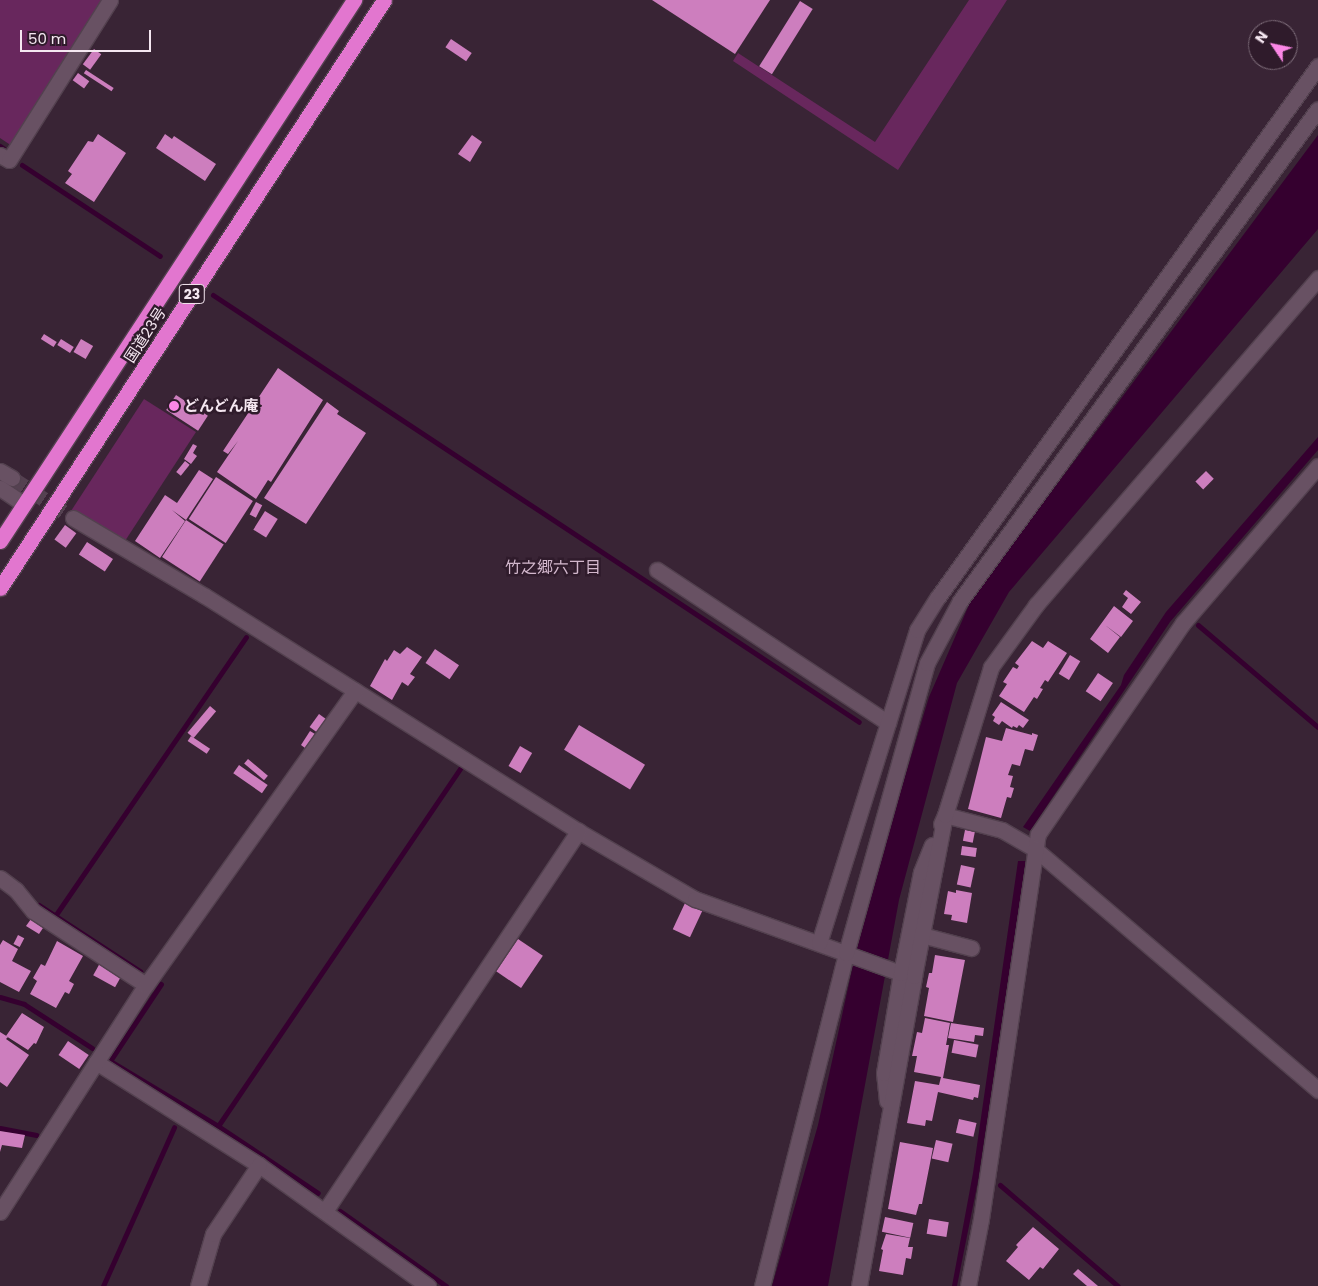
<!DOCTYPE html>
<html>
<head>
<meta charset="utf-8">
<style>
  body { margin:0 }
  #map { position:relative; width:1318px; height:1286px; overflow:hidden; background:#392435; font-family:Poppins,"Noto Sans JP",sans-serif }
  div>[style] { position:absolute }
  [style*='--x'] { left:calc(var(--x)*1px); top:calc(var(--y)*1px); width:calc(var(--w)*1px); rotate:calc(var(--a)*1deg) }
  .green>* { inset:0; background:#68275d }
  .water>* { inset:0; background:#35002f }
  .stream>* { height:5px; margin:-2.5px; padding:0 2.5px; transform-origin:2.5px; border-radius:2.5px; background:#35002f }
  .building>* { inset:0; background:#cd7ebe; transform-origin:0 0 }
  .minor-tunnel>* { height:15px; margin-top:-7.5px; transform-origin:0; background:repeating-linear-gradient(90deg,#554151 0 15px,transparent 0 23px) }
  .roads { filter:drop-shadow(1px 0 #53414f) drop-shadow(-1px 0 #53414f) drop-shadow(0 1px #53414f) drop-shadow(0 -1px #53414f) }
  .minor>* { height:15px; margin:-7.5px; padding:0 7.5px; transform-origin:7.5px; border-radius:7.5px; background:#685163 }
  .highway>* { height:15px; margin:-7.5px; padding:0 7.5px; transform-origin:7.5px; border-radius:7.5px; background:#e276cf }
  .dots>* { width:14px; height:14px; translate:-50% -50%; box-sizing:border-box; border:2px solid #2f1b2b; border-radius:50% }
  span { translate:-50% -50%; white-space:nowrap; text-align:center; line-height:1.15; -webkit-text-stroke:5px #2f1b2b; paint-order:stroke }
  .shield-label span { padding:1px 4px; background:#2f1b2b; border:1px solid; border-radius:4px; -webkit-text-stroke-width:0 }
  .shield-label { font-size:14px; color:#f5e7f1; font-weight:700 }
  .street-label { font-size:15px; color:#f5e7f1 }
  .poi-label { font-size:15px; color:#f5e7f1; font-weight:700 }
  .left { translate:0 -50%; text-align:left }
  .neighbourhood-label { font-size:16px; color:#d2b7cc }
  .north { position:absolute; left:1248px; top:20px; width:50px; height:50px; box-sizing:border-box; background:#2f1b2b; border:1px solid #7e6d7a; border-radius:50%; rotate:304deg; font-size:14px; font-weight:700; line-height:20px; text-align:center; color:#f5e7f1 }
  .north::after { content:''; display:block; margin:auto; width:18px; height:22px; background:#fb87e6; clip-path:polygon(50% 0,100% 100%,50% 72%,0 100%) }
  .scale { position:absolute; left:20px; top:30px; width:131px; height:22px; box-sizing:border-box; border:2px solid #f5e7f1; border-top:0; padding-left:6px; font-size:15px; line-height:18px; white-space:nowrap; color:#f5e7f1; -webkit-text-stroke:4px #2f1b2b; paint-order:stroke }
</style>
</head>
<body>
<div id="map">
  <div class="green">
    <i style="clip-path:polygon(0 0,103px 0,12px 146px,0 138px)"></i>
    <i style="clip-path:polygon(969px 0,1007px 0,898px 170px,733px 61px,738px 53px,875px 142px)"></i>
    <i style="clip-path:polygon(144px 399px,196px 432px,125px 541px,115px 539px,71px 511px)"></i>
  </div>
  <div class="water">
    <i style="clip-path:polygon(1318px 135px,1318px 229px,1009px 592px,957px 683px,899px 900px,828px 1286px,772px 1286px,818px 1125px,866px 906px,929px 697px,972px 598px)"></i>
    <i style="clip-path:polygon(1318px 437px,1318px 450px,1170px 622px,1030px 831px,1023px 827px,1121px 685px,1124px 675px,1166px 612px)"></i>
    <i style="clip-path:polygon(1018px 861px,1026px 861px,978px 1181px,957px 1286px,952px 1286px,973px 1173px)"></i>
  </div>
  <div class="stream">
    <i style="--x:0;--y:146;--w:4;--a:34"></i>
    <i style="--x:22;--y:165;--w:165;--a:33.4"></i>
    <i style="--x:213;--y:295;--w:774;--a:33.46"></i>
    <i style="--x:1198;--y:625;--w:157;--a:40.4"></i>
    <i style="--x:39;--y:905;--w:121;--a:33.2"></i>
    <i style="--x:55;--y:916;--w:338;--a:-55.6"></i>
    <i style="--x:161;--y:984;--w:92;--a:123.5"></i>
    <i style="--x:110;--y:1061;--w:126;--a:31"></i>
    <i style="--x:218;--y:1126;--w:120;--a:33.8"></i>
    <i style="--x:0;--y:997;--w:25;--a:16"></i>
    <i style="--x:24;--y:1004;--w:81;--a:32.9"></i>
    <i style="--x:218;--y:1126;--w:432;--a:-55.9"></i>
    <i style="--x:0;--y:1128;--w:37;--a:11"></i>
    <i style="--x:1000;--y:1185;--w:155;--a:40.6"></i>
    <i style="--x:340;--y:1211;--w:130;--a:35.3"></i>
    <i style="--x:103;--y:1286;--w:174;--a:-65.9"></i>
  </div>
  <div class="building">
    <i style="clip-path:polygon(652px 0,770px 0,735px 54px)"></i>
    <i style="left:800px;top:1px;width:15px;height:77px;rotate:32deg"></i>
    <i style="left:451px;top:39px;width:25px;height:10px;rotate:34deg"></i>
    <i style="left:94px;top:49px;width:9px;height:19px;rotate:36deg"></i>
    <i style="left:86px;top:70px;width:33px;height:4px;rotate:33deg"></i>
    <i style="left:78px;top:73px;width:14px;height:9px;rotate:36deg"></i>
    <i style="clip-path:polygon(98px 134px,126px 153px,94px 202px,65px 183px,72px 174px,68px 171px,88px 141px,93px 142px)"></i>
    <i style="clip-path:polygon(165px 134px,172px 139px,174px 136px,216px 164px,205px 181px,156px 148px)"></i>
    <i style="clip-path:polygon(472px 135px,482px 142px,470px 162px,458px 154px)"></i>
    <i style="left:44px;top:334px;width:15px;height:6px;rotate:32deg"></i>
    <i style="left:61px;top:339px;width:15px;height:7px;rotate:32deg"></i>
    <i style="left:81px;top:339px;width:14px;height:15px;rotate:30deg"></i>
    <i style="clip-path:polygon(278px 368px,323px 400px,271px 482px,268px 480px,256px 499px,217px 472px,238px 441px,228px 454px,223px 451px)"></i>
    <i style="left:176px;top:395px;width:38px;height:18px;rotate:33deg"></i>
    <i style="clip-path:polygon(327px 402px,339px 411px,337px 414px,366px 433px,306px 524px,264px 498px)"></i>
    <i style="clip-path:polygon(193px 444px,197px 446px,193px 453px,197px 456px,191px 464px,184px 459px)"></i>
    <i style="left:185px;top:461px;width:6px;height:14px;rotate:39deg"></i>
    <i style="clip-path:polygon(199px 470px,213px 479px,186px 520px,172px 510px,185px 521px,160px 558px,135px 541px,165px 495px,177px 503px)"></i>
    <i style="left:1206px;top:471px;width:11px;height:15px;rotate:45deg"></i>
    <i style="left:216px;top:477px;width:44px;height:50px;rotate:33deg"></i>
    <i style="left:256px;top:502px;width:7px;height:14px;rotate:27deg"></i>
    <i style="left:265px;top:511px;width:15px;height:22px;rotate:32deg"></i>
    <i style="left:186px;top:520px;width:45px;height:44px;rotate:33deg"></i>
    <i style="left:65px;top:525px;width:14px;height:18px;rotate:36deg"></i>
    <i style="left:87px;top:542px;width:31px;height:15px;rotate:33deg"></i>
    <i style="clip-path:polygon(1126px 590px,1141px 602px,1131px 614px,1122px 607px,1128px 598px,1123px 594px)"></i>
    <i style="clip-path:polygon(1114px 606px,1133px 621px,1121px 637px,1105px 625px,1120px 637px,1108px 653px,1090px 639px)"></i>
    <i style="clip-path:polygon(1032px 641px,1043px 648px,1048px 641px,1067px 653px,1048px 682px,1045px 680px,1040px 688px,1043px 689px,1037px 699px,1034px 697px,1024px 712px,999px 696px,1007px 684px,1003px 682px,1013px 667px,1017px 669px,1019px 666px,1015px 663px)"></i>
    <i style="clip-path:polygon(407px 647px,422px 657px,410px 674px,415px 677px,408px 686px,402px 682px,392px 700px,370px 686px,385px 659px,387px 661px,394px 650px,400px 654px)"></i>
    <i style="left:435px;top:649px;width:29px;height:17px;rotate:34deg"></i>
    <i style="left:1070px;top:655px;width:12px;height:22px;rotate:31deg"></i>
    <i style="left:1098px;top:673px;width:18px;height:22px;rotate:34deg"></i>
    <i style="clip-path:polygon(1001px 702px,1029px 720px,1023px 728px,1019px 725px,1017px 728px,1013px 726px,1012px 728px,1002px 721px,999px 725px,993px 721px,995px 717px,992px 715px)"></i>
    <i style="left:210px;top:706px;width:8px;height:35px;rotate:40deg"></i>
    <i style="left:319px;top:714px;width:9px;height:16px;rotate:36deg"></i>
    <i style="left:579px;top:725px;width:77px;height:29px;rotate:31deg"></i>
    <i style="clip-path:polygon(1006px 728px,1032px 735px,1032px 733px,1038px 735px,1033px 751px,1025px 749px,1020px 766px,1012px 764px,1008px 775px,1013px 776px,1010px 787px,1014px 788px,1011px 798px,1007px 797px,1001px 818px,968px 809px,986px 737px,1002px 741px)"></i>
    <i style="clip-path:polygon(310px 731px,315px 734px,305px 748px,301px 745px)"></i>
    <i style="left:191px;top:736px;width:23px;height:6px;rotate:34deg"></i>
    <i style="left:520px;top:746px;width:14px;height:23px;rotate:30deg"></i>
    <i style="left:248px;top:759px;width:26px;height:6px;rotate:40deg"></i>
    <i style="left:239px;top:765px;width:35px;height:10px;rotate:35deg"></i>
    <i style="left:965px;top:830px;width:10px;height:11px;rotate:11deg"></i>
    <i style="left:962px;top:846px;width:15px;height:9px;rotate:8deg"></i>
    <i style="left:961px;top:865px;width:14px;height:20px;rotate:12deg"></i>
    <i style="clip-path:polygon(956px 890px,972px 893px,967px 923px,951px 920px,952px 915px,944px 914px,948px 891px,956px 893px)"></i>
    <i style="left:685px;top:903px;width:19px;height:29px;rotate:25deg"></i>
    <i style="clip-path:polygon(31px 919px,43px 928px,39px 934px,26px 926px)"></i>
    <i style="left:18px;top:935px;width:7px;height:10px;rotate:27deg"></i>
    <i style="left:518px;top:939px;width:30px;height:39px;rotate:34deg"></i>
    <i style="clip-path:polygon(3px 940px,18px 949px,12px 961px,31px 971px,19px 992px,0 982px,0 945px)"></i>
    <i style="clip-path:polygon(57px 941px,83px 956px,69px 981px,74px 984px,69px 994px,65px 992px,56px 1008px,30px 994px,37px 981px,33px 978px,41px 964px,45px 966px)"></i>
    <i style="clip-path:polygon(935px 955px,965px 960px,953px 1022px,924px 1016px,929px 988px,926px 987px,929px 973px,932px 973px)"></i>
    <i style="left:100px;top:963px;width:25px;height:14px;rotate:29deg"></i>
    <i style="clip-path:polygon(22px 1013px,44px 1027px,36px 1044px,34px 1043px,28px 1050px,6px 1036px)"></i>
    <i style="clip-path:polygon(925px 1018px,950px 1023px,946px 1045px,949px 1045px,943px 1078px,980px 1085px,978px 1098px,974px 1097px,973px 1100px,938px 1092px,932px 1121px,926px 1120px,925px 1126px,907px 1123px,915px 1081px,939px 1085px,941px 1077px,914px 1072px,917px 1056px,912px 1056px,917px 1032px,922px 1033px)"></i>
    <i style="clip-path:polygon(951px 1023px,984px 1028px,983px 1036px,975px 1035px,974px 1042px,948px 1038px)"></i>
    <i style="clip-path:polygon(0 1032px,8px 1037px,6px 1039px,29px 1055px,7px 1087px,0 1082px)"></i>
    <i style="left:954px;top:1040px;width:25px;height:13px;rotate:11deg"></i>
    <i style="left:68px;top:1041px;width:25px;height:17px;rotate:34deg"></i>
    <i style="left:959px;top:1119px;width:18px;height:14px;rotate:13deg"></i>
    <i style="clip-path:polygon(0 1131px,25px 1135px,22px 1148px,2px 1145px,0 1152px)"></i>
    <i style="left:936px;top:1140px;width:17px;height:19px;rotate:13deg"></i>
    <i style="clip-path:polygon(900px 1142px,933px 1148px,922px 1204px,919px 1204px,916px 1215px,888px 1209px)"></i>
    <i style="left:885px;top:1217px;width:29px;height:15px;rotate:12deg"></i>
    <i style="left:929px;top:1219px;width:20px;height:15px;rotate:9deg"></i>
    <i style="clip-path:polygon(1033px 1227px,1059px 1249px,1043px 1269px,1040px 1267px,1029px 1280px,1006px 1261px,1018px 1247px,1016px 1245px)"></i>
    <i style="clip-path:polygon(886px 1234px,910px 1238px,908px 1247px,913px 1247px,911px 1259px,906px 1258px,903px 1275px,879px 1271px,883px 1250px,881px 1249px)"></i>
    <i style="clip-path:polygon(1078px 1269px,1098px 1286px,1087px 1286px,1073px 1274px)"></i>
  </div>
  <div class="minor-tunnel">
    <i style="--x:12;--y:478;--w:73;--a:33.3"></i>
  </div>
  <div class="roads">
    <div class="minor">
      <i style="--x:0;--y:155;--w:10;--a:29"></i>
      <i style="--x:9;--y:160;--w:189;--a:-57.7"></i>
      <i style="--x:0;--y:471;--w:14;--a:30"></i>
      <i style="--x:0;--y:488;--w:29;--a:34"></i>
      <i style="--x:73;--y:518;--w:153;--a:30.6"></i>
      <i style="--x:205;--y:596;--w:441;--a:32.2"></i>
      <i style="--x:578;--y:831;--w:135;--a:30.2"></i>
      <i style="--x:695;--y:899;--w:219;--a:19.8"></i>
      <i style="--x:657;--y:570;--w:277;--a:33.5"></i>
      <i style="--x:941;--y:824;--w:10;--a:-66"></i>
      <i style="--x:945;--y:815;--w:59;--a:14.7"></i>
      <i style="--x:1002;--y:830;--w:38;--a:30"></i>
      <i style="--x:1035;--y:849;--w:372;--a:40.4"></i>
      <i style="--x:0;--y:878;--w:20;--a:37"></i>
      <i style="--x:16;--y:890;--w:27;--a:51"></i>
      <i style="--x:33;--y:911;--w:135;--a:33.2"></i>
      <i style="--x:922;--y:935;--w:51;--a:14.9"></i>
      <i style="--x:819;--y:943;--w:328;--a:-72.6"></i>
      <i style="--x:917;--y:630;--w:39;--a:-58"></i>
      <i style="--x:938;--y:597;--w:653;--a:-54.41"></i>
      <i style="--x:96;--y:1062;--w:193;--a:32.3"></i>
      <i style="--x:259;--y:1165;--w:208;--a:35.6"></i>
      <i style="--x:887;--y:1101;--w:28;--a:-96"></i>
      <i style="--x:884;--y:1073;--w:101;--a:-80.4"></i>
      <i style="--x:901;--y:973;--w:103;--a:-78.8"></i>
      <i style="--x:921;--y:872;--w:29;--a:-68"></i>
      <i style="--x:325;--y:1211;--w:457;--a:-56.3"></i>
      <i style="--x:0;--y:1212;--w:270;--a:-57.3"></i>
      <i style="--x:146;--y:985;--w:361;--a:-54.6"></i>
      <i style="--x:198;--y:1286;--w:54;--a:-73.9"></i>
      <i style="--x:213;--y:1234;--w:83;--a:-56.3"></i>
      <i style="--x:762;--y:1286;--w:343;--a:-75.8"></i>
      <i style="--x:846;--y:953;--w:301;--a:-74.4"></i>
      <i style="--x:927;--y:663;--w:70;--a:-62"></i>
      <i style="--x:960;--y:601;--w:608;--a:-53.96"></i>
      <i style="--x:859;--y:1286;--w:315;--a:-79.9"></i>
      <i style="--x:914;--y:976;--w:164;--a:-79.1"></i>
      <i style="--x:945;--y:815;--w:155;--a:-72.7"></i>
      <i style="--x:991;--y:667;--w:77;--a:-54"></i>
      <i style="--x:1036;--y:605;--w:432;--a:-49.2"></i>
      <i style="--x:968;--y:1286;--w:68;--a:-79"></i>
      <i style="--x:981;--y:1219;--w:389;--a:-81.6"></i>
      <i style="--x:1038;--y:834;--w:256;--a:-55.5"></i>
      <i style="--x:1183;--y:623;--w:207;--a:-49.3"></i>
    </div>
    <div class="highway">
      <i style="--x:0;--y:541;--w:647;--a:-56.8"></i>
      <i style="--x:0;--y:588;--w:702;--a:-56.85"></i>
    </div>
  </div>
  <div class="dots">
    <i style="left:174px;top:406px;background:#fb87e6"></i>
  </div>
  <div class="shield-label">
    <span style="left:192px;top:294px">23</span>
  </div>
  <div class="street-label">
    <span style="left:145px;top:335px;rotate:-57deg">国道23号</span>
  </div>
  <div class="poi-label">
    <span class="left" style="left:184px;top:406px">どんどん庵</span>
  </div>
  <div class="neighbourhood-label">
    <span style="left:553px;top:568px">竹之郷六丁目</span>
  </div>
  <div class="north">N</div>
  <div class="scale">50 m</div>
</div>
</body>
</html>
